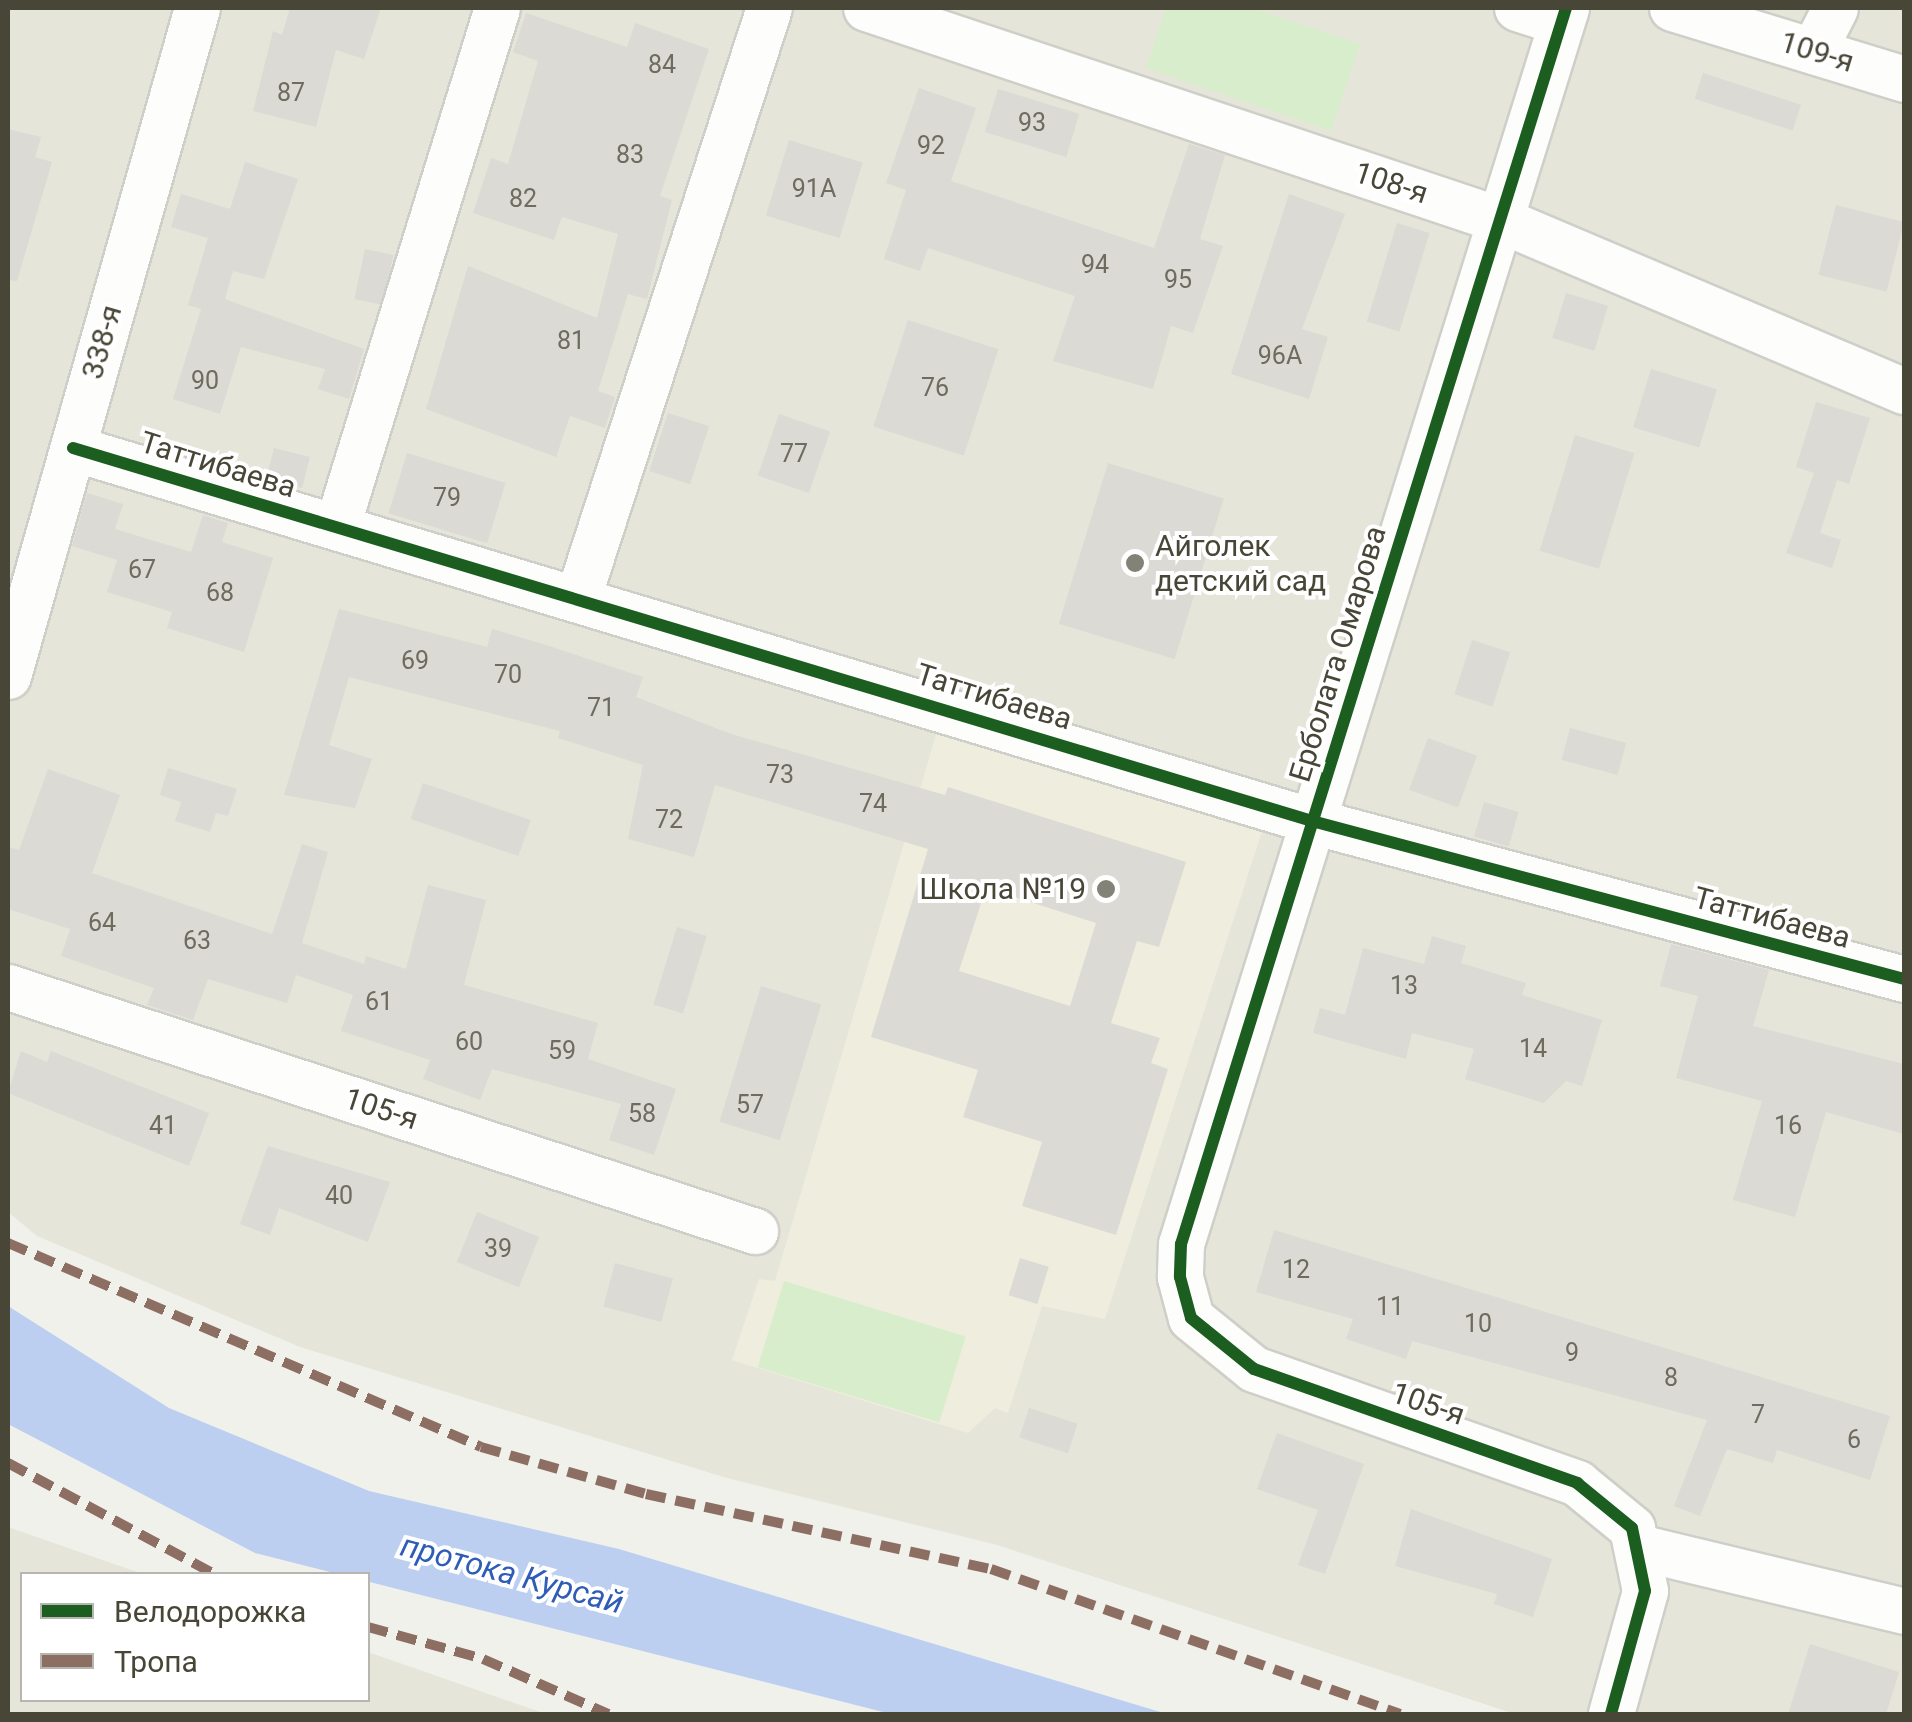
<!DOCTYPE html>
<html>
<head>
<meta charset="utf-8">
<style>
  body { margin:0 }
  #map { position:relative; width:1912px; height:1722px; overflow:hidden; background:#f1f1ec; font-family:Roboto,sans-serif }
  div>[style] { position:absolute }
  [style*='--x'] { left:calc(var(--x)*1px); top:calc(var(--y)*1px); width:calc(var(--w)*1px); rotate:calc(var(--a)*1deg) }
  .residential>* { inset:0; background:#e5e5d9 }
  .education>* { inset:0; background:#efeede }
  .green>* { inset:0; background:#d8edcc; transform-origin:0 0 }
  .water>* { inset:0; background:#bccff0 }
  .building>* { inset:0; background:#dbdad4; transform-origin:0 0 }
  .roads { filter:drop-shadow(2px 0 #cfcfc9) drop-shadow(-2px 0 #cfcfc9) drop-shadow(0 2px #cfcfc9) drop-shadow(0 -2px #cfcfc9) }
  .minor>* { height:45px; margin:-22.5px; padding:0 22.5px; transform-origin:22.5px; border-radius:22.5px; background:#fdfdfc }
  .quiet>* { height:10px; margin-top:-5px; transform-origin:0; background:repeating-linear-gradient(90deg,#8d6e63 0 20px,transparent 0 30px) }
  .cycleway>* { height:12px; margin:-6px; padding:0 6px; transform-origin:6px; border-radius:6px; background:#1b5e20 }
  .dots>* { width:28px; height:28px; translate:-50% -50%; box-sizing:border-box; border:5px solid #fff; border-radius:50% }
  span { translate:-50% -50%; white-space:nowrap; text-align:center; line-height:1.15; -webkit-text-stroke:8px #fff; paint-order:stroke }
  .number-label { font-size:25px; color:#6e6c5f }
  .number-label span { -webkit-text-stroke-width:0 }
  .street-label { font-size:30px; color:#484637 }
  .poi-label { font-size:30px; color:#484637 }
  .left { translate:0 -50%; text-align:left }
  .right { translate:-100% -50%; text-align:right }
  .water-label { font-size:32px; color:#2e5cb6; font-style:italic }
  .frame { position:absolute; inset:0; border:10px solid #484637; pointer-events:none }
  .legend { position:absolute; left:20px; top:1572px; width:350px; height:130px; box-sizing:border-box; background:#fff; border:2px solid #b6b5af; margin:0; padding:12px 18px; list-style:none; font-size:30px; color:#484637 }
  .legend li { display:flex; align-items:center; gap:20px; height:50px }
  .legend b { width:50px; border:2px solid #b6b5af }
</style>
</head>
<body>
<div id="map">
  <div class="residential">
    <i style="clip-path:polygon(8px 8px,1904px 8px,1904px 1714px,1515px 1714px,997px 1545px,727px 1478px,300px 1347px,37px 1236px,8px 1212px)"></i>
    <i style="clip-path:polygon(8px 1527px,143px 1574px,22px 1574px,22px 1700px,368px 1700px,368px 1652px,546px 1714px,8px 1714px)"></i>
  </div>
  <div class="education">
    <i style="clip-path:polygon(938px 728px,1262px 831px,1105px 1319px,1042px 1306px,1008px 1413px,995px 1408px,968px 1433px,732px 1360px,759px 1279px,775px 1281px)"></i>
  </div>
  <div class="green">
    <i style="clip-path:polygon(1166px 8px,1253px 8px,1360px 44px,1331px 131px,1146px 68px)"></i>
    <i style="left:784px;top:1281px;width:190px;height:90px;rotate:17deg"></i>
  </div>
  <div class="water">
    <i style="clip-path:polygon(8px 1306px,169px 1408px,369px 1491px,619px 1549px,1167px 1714px,891px 1714px,255px 1553px,8px 1424px)"></i>
  </div>
  <div class="building">
    <i style="clip-path:polygon(290px 8px,381px 8px,364px 59px,336px 50px,316px 127px,253px 111px,273px 31px,282px 35px)"></i>
    <i style="clip-path:polygon(526px 13px,627px 47px,635px 23px,709px 49px,660px 196px,672px 200px,647px 299px,628px 294px,598px 391px,615px 397px,605px 428px,570px 416px,556px 457px,426px 409px,468px 266px,597px 318px,618px 234px,562px 217px,554px 240px,473px 213px,491px 158px,508px 164px,538px 61px,513px 52px)"></i>
    <i style="left:1703px;top:73px;width:103px;height:27px;rotate:18deg"></i>
    <i style="clip-path:polygon(919px 88px,976px 108px,951px 181px,1154px 248px,1189px 144px,1225px 155px,1200px 239px,1223px 246px,1193px 333px,1171px 326px,1153px 389px,1053px 361px,1075px 296px,928px 248px,920px 271px,884px 259px,906px 190px,886px 183px)"></i>
    <i style="left:998px;top:89px;width:85px;height:45px;rotate:17deg"></i>
    <i style="clip-path:polygon(8px 129px,41px 137px,35px 157px,52px 162px,17px 281px,8px 280px)"></i>
    <i style="left:789px;top:140px;width:77px;height:79px;rotate:17deg"></i>
    <i style="clip-path:polygon(245px 162px,298px 179px,264px 279px,233px 271px,225px 299px,364px 349px,349px 399px,318px 389px,325px 369px,241px 347px,220px 414px,173px 399px,201px 309px,188px 305px,208px 238px,171px 227px,181px 194px,230px 209px)"></i>
    <i style="clip-path:polygon(1289px 194px,1345px 214px,1302px 329px,1328px 337px,1309px 399px,1231px 374px)"></i>
    <i style="left:1836px;top:205px;width:70px;height:72px;rotate:14deg"></i>
    <i style="left:1397px;top:223px;width:34px;height:103px;rotate:17deg"></i>
    <i style="left:365px;top:249px;width:29px;height:51px;rotate:12deg"></i>
    <i style="left:1566px;top:293px;width:44px;height:47px;rotate:17deg"></i>
    <i style="left:908px;top:320px;width:95px;height:112px;rotate:18deg"></i>
    <i style="left:1651px;top:369px;width:69px;height:61px;rotate:17deg"></i>
    <i style="clip-path:polygon(1816px 402px,1870px 418px,1849px 484px,1837px 480px,1820px 533px,1841px 540px,1832px 568px,1786px 553px,1814px 473px,1796px 467px)"></i>
    <i style="left:668px;top:413px;width:43px;height:61px;rotate:18deg"></i>
    <i style="left:779px;top:414px;width:54px;height:65px;rotate:19deg"></i>
    <i style="left:1575px;top:435px;width:62px;height:121px;rotate:17deg"></i>
    <i style="left:274px;top:448px;width:37px;height:32px;rotate:14deg"></i>
    <i style="left:407px;top:453px;width:103px;height:63px;rotate:17deg"></i>
    <i style="left:1108px;top:463px;width:121px;height:168px;rotate:17deg"></i>
    <i style="clip-path:polygon(87px 493px,123px 504px,115px 529px,191px 552px,203px 515px,228px 523px,222px 542px,273px 558px,244px 652px,167px 628px,172px 612px,107px 592px,117px 560px,72px 546px)"></i>
    <i style="clip-path:polygon(evenodd,339px 609px,487px 647px,492px 629px,546px 645px,643px 677px,636px 697px,731px 734px,945px 795px,948px 787px,1186px 862px,1159px 947px,1137px 941px,1111px 1023px,1160px 1038px,1151px 1063px,1168px 1069px,1116px 1235px,1022px 1206px,1042px 1142px,963px 1117px,978px 1070px,871px 1037px,928px 849px,715px 785px,694px 857px,628px 839px,643px 765px,558px 738px,560px 731px,349px 677px,329px 745px,372px 759px,355px 808px,284px 795px,339px 609px,986px 888px,1096px 923px,1070px 1006px,959px 971px,986px 888px)"></i>
    <i style="left:1472px;top:640px;width:40px;height:57px;rotate:18deg"></i>
    <i style="left:1570px;top:728px;width:58px;height:33px;rotate:15deg"></i>
    <i style="left:1428px;top:738px;width:52px;height:55px;rotate:20deg"></i>
    <i style="clip-path:polygon(168px 768px,237px 789px,228px 816px,216px 813px,210px 832px,175px 821px,181px 802px,160px 795px)"></i>
    <i style="clip-path:polygon(48px 769px,120px 795px,92px 873px,272px 934px,302px 844px,328px 852px,302px 943px,364px 964px,366px 956px,406px 969px,428px 885px,486px 900px,464px 985px,598px 1023px,588px 1059px,676px 1089px,654px 1155px,609px 1140px,621px 1104px,492px 1069px,480px 1100px,423px 1079px,430px 1060px,341px 1031px,353px 995px,296px 975px,287px 1003px,208px 979px,193px 1020px,147px 1005px,154px 988px,61px 956px,70px 929px,8px 909px,8px 847px,19px 850px)"></i>
    <i style="left:423px;top:783px;width:114px;height:38px;rotate:19deg"></i>
    <i style="left:1484px;top:802px;width:36px;height:36px;rotate:16deg"></i>
    <i style="left:677px;top:927px;width:31px;height:81px;rotate:17deg"></i>
    <i style="clip-path:polygon(1432px 936px,1466px 946px,1461px 963px,1526px 983px,1522px 995px,1602px 1020px,1582px 1086px,1566px 1081px,1544px 1103px,1465px 1079px,1474px 1049px,1412px 1033px,1406px 1059px,1313px 1033px,1320px 1008px,1345px 1015px,1363px 948px,1424px 964px)"></i>
    <i style="clip-path:polygon(1671px 944px,1769px 970px,1753px 1026px,1904px 1064px,1904px 1134px,1826px 1112px,1795px 1217px,1733px 1200px,1762px 1101px,1676px 1078px,1698px 996px,1660px 986px)"></i>
    <i style="left:761px;top:986px;width:63px;height:142px;rotate:17deg"></i>
    <i style="clip-path:polygon(21px 1051px,47px 1062px,51px 1051px,209px 1113px,189px 1166px,8px 1093px)"></i>
    <i style="clip-path:polygon(268px 1146px,390px 1182px,368px 1242px,279px 1208px,270px 1235px,240px 1224px)"></i>
    <i style="left:477px;top:1212px;width:67px;height:54px;rotate:22deg"></i>
    <i style="clip-path:polygon(1274px 1230px,1890px 1416px,1870px 1480px,1777px 1450px,1773px 1463px,1727px 1449px,1700px 1516px,1674px 1506px,1707px 1420px,1412px 1341px,1406px 1359px,1346px 1339px,1353px 1319px,1256px 1292px)"></i>
    <i style="left:1020px;top:1258px;width:30px;height:39px;rotate:17deg"></i>
    <i style="left:615px;top:1263px;width:60px;height:45px;rotate:15deg"></i>
    <i style="left:1029px;top:1408px;width:51px;height:31px;rotate:18deg"></i>
    <i style="clip-path:polygon(1277px 1433px,1364px 1464px,1325px 1574px,1298px 1565px,1318px 1510px,1257px 1489px)"></i>
    <i style="clip-path:polygon(1411px 1509px,1552px 1559px,1533px 1617px,1494px 1604px,1497px 1594px,1395px 1566px)"></i>
    <i style="clip-path:polygon(1810px 1644px,1899px 1672px,1886px 1714px,1788px 1714px)"></i>
  </div>
  <div class="roads">
    <div class="minor">
      <i style="--x:866;--y:8;--w:669;--a:18.46"></i>
      <i style="--x:1501;--y:220;--w:438;--a:23"></i>
      <i style="--x:1517;--y:8;--w:45;--a:18"></i>
      <i style="--x:1566;--y:8;--w:1295;--a:107.3"></i>
      <i style="--x:1181;--y:1244;--w:33;--a:92"></i>
      <i style="--x:1180;--y:1277;--w:42;--a:75"></i>
      <i style="--x:1191;--y:1318;--w:81;--a:39"></i>
      <i style="--x:1254;--y:1369;--w:343;--a:19.4"></i>
      <i style="--x:1577;--y:1483;--w:71;--a:39.3"></i>
      <i style="--x:1632;--y:1528;--w:64;--a:78.3"></i>
      <i style="--x:1645;--y:1591;--w:128;--a:105.5"></i>
      <i style="--x:1672;--y:8;--w:243;--a:17"></i>
      <i style="--x:1813;--y:51;--w:48;--a:-62.9"></i>
      <i style="--x:73;--y:448;--w:1294;--a:16.75"></i>
      <i style="--x:1312;--y:821;--w:613;--a:14.94"></i>
      <i style="--x:337;--y:526;--w:542;--a:-72.84"></i>
      <i style="--x:579;--y:594;--w:616;--a:-72.04"></i>
      <i style="--x:8;--y:676;--w:694;--a:-74.2"></i>
      <i style="--x:8;--y:987;--w:786;--a:18.09"></i>
      <i style="--x:1638;--y:1547;--w:274;--a:13.5"></i>
    </div>
  </div>
  <div class="quiet">
    <i style="--x:8;--y:1243;--w:515;--a:23.33"></i>
    <i style="--x:481;--y:1447;--w:172;--a:15.9"></i>
    <i style="--x:646;--y:1494;--w:353;--a:12.3"></i>
    <i style="--x:991;--y:1569;--w:434;--a:19.5"></i>
    <i style="--x:8;--y:1463;--w:234;--a:28.3"></i>
    <i style="--x:368;--y:1627;--w:119;--a:15.5"></i>
    <i style="--x:483;--y:1659;--w:137;--a:23.7"></i>
  </div>
  <div class="cycleway">
    <i style="--x:1566;--y:8;--w:1295;--a:107.3"></i>
    <i style="--x:1181;--y:1244;--w:33;--a:92"></i>
    <i style="--x:1180;--y:1277;--w:42;--a:75"></i>
    <i style="--x:1191;--y:1318;--w:81;--a:39"></i>
    <i style="--x:1254;--y:1369;--w:343;--a:19.4"></i>
    <i style="--x:1577;--y:1483;--w:71;--a:39.3"></i>
    <i style="--x:1632;--y:1528;--w:64;--a:78.3"></i>
    <i style="--x:1645;--y:1591;--w:128;--a:105.5"></i>
    <i style="--x:73;--y:448;--w:1294;--a:16.75"></i>
    <i style="--x:1312;--y:821;--w:613;--a:14.94"></i>
  </div>
  <div class="dots">
    <i style="left:1135px;top:563px;background:#838276"></i>
    <i style="left:1106px;top:889px;background:#838276"></i>
  </div>
  <div class="number-label">
    <span style="left:662px;top:65px">84</span>
    <span style="left:291px;top:93px">87</span>
    <span style="left:1032px;top:123px">93</span>
    <span style="left:931px;top:146px">92</span>
    <span style="left:630px;top:155px">83</span>
    <span style="left:814px;top:189px">91А</span>
    <span style="left:523px;top:199px">82</span>
    <span style="left:1095px;top:265px">94</span>
    <span style="left:1178px;top:280px">95</span>
    <span style="left:571px;top:341px">81</span>
    <span style="left:1280px;top:356px">96А</span>
    <span style="left:205px;top:381px">90</span>
    <span style="left:935px;top:388px">76</span>
    <span style="left:794px;top:454px">77</span>
    <span style="left:447px;top:498px">79</span>
    <span style="left:142px;top:570px">67</span>
    <span style="left:220px;top:593px">68</span>
    <span style="left:415px;top:661px">69</span>
    <span style="left:508px;top:675px">70</span>
    <span style="left:601px;top:708px">71</span>
    <span style="left:780px;top:775px">73</span>
    <span style="left:873px;top:804px">74</span>
    <span style="left:669px;top:820px">72</span>
    <span style="left:102px;top:923px">64</span>
    <span style="left:197px;top:941px">63</span>
    <span style="left:1404px;top:986px">13</span>
    <span style="left:379px;top:1002px">61</span>
    <span style="left:469px;top:1042px">60</span>
    <span style="left:1533px;top:1049px">14</span>
    <span style="left:562px;top:1051px">59</span>
    <span style="left:750px;top:1105px">57</span>
    <span style="left:642px;top:1114px">58</span>
    <span style="left:163px;top:1126px">41</span>
    <span style="left:1788px;top:1126px">16</span>
    <span style="left:339px;top:1196px">40</span>
    <span style="left:498px;top:1249px">39</span>
    <span style="left:1296px;top:1270px">12</span>
    <span style="left:1390px;top:1307px">11</span>
    <span style="left:1478px;top:1324px">10</span>
    <span style="left:1572px;top:1353px">9</span>
    <span style="left:1671px;top:1378px">8</span>
    <span style="left:1758px;top:1415px">7</span>
    <span style="left:1854px;top:1440px">6</span>
  </div>
  <div class="street-label">
    <span style="left:1817px;top:52px;rotate:17deg">109-я</span>
    <span style="left:1391px;top:183px;rotate:18deg">108-я</span>
    <span style="left:102px;top:342px;rotate:-74deg">338-я</span>
    <span style="left:218px;top:465px;rotate:17deg">Таттибаева</span>
    <span style="left:1338px;top:654px;rotate:-73deg">Ерболата Омарова</span>
    <span style="left:994px;top:697px;rotate:17deg">Таттибаева</span>
    <span style="left:1772px;top:918px;rotate:15deg">Таттибаева</span>
    <span style="left:381px;top:1109px;rotate:18deg">105-я</span>
    <span style="left:1428px;top:1404px;rotate:19deg">105-я</span>
  </div>
  <div class="poi-label">
    <span class="left" style="left:1155px;top:563px">Айголек<br>детский сад</span>
    <span class="right" style="left:1086px;top:889px">Школа №19</span>
  </div>
  <div class="water-label">
    <span style="left:512px;top:1574px;rotate:15deg">протока Курсай</span>
  </div>
  <div class="frame"></div>
  <ul class="legend">
  <li><b style="height:12px;background:#1b5e20"></b>Велодорожка</li>
  <li><b style="height:12px;background:#8d6e63"></b>Тропа</li>
  </ul>
</div>
</body>
</html>
